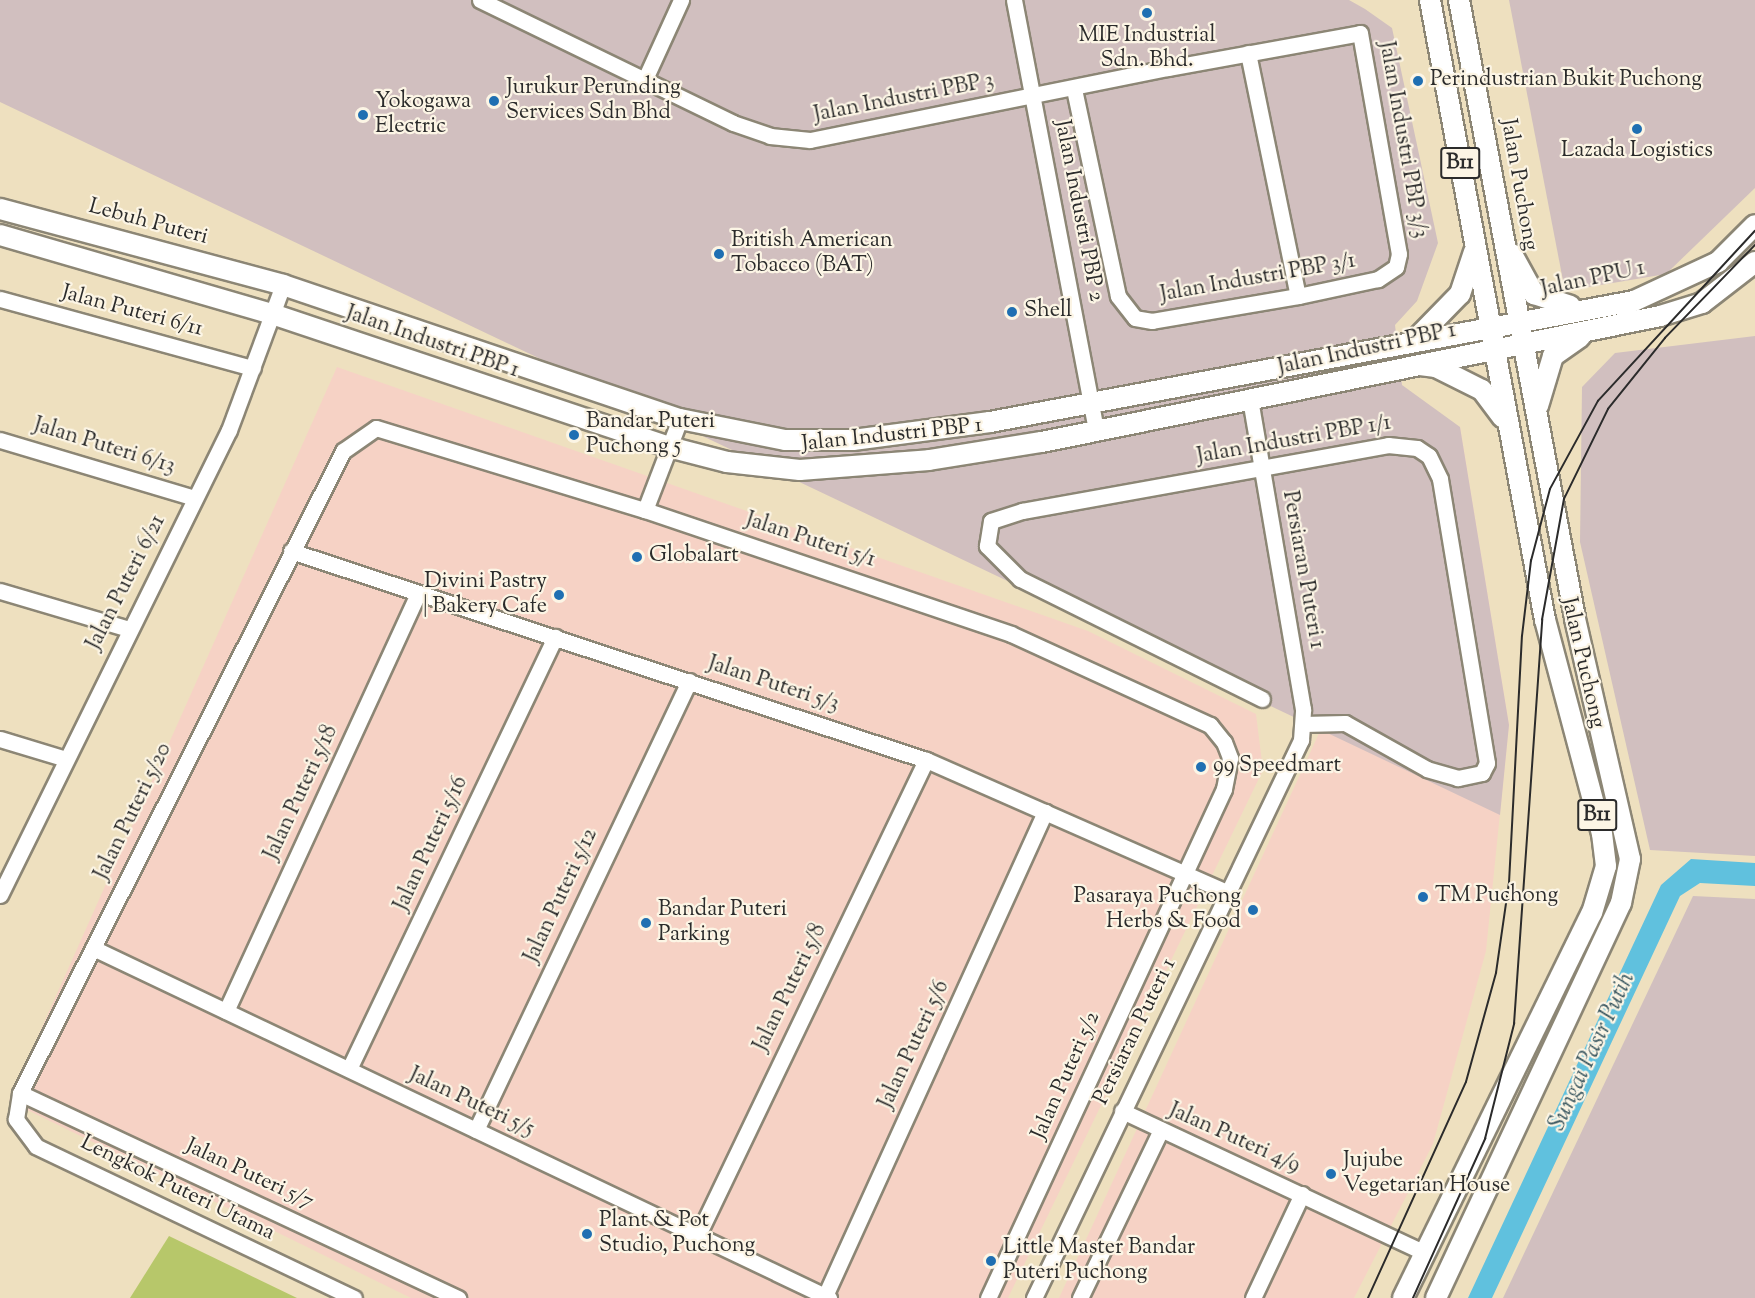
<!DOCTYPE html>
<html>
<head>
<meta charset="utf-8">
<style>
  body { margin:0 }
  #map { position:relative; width:1755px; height:1298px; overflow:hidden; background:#eee0bf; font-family:"Sorts Mill Goudy",serif }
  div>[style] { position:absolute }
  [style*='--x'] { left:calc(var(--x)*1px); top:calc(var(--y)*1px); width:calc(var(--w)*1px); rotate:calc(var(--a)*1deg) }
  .built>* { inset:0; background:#f6d2c5 }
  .industrial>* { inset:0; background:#d1bfbf }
  .green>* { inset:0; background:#b7c76a }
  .water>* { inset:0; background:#60c1de }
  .roads { filter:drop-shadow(2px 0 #8c8675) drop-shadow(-2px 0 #8c8675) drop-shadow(0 2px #8c8675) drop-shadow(0 -2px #8c8675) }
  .minor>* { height:15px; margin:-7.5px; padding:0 7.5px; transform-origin:7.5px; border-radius:7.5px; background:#fff }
  .major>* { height:20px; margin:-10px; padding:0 10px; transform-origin:10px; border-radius:10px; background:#fff }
  .tram>* { height:1.5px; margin:-0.75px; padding:0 0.75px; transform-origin:0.75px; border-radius:0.75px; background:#2b2b2b }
  .dots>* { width:16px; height:16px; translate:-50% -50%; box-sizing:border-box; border:3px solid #fcf5e5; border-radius:50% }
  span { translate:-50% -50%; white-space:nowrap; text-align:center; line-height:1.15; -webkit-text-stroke:4.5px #fcf5e5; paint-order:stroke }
  .shield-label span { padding:2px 4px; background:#fcf5e5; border:2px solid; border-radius:4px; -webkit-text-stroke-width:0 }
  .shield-label { font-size:21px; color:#2b2b2b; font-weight:700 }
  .poi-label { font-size:22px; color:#2b2b2b }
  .left { translate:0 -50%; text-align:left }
  .right { translate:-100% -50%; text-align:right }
  .street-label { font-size:22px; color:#2b2b2b }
  .water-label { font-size:24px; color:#3b5861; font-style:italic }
</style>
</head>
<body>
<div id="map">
  <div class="built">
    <i style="clip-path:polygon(337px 367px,1088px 631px,1256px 714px,1263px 770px,1008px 1298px,411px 1298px,9px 1101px)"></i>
    <i style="clip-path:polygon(1460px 427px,1509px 725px,1486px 951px,1433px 1144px,1354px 1298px,1059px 1298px)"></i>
  </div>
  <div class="industrial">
    <i style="clip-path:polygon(0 0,1349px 0,1365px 9px,1392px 28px,1438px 243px,1417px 301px,1395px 325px,1402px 385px,1460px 427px,1509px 725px,1500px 815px,0 102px)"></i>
    <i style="clip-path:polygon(1509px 0,1755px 0,1755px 188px,1666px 274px,1565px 291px)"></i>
    <i style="clip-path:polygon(1755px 336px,1755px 856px,1650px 850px,1580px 542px,1582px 387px,1615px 353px)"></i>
    <i style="clip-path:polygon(1693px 896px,1755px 899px,1755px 1298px,1503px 1298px)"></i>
  </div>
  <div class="green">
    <i style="clip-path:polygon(169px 1236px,297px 1298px,130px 1298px)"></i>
  </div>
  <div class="water">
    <i style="clip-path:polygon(1691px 859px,1755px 863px,1755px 886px,1700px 883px,1680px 896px,1492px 1298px,1468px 1298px,1661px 885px)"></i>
  </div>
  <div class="roads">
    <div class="minor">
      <i style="--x:480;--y:0;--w:281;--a:25.9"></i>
      <i style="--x:733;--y:123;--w:39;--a:19"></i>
      <i style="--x:770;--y:136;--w:40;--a:5.7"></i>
      <i style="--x:810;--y:140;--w:365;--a:-11.4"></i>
      <i style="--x:1168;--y:68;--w:195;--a:-10.3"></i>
      <i style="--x:1360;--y:33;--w:224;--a:80"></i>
      <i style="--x:1399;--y:254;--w:13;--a:103"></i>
      <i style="--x:1396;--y:267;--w:22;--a:146"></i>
      <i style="--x:1378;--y:279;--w:82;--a:168"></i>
      <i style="--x:1298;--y:296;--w:148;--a:170.3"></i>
      <i style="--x:1152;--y:321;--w:17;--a:-170"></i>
      <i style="--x:1135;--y:318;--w:28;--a:-128"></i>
      <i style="--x:1118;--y:296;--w:212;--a:-102"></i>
      <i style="--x:1014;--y:0;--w:439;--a:79.2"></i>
      <i style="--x:1248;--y:53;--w:248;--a:78.4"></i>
      <i style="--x:645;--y:79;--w:87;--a:-65.5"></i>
      <i style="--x:0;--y:299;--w:262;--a:15.3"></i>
      <i style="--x:0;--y:440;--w:203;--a:16.6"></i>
      <i style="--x:645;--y:510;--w:97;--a:-69"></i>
      <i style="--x:291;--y:551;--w:669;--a:18.22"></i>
      <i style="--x:926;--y:760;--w:331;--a:23.7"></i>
      <i style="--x:0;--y:591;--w:134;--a:16.4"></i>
      <i style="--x:1262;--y:699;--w:270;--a:-153.6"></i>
      <i style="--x:1020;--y:579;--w:47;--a:-135"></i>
      <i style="--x:987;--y:546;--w:25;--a:-81"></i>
      <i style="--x:991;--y:521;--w:33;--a:-18"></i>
      <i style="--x:1022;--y:511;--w:372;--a:-10.2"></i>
      <i style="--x:1388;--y:445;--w:29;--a:6"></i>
      <i style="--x:1417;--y:448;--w:14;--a:34"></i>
      <i style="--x:1429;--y:456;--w:25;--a:64"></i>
      <i style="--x:1440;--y:479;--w:288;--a:80.6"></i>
      <i style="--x:1487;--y:763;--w:11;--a:117"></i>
      <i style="--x:1482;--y:773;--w:25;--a:168"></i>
      <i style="--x:1458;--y:778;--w:32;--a:-164"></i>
      <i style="--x:1427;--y:769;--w:94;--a:-150.7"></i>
      <i style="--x:1345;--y:723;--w:42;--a:178.6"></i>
      <i style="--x:0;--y:739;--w:66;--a:16.8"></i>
      <i style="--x:0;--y:895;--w:518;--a:-63.78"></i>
      <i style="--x:229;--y:430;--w:155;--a:-69.6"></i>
      <i style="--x:93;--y:948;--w:815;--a:25.43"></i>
      <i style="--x:226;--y:1011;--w:460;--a:-65.3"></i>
      <i style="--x:349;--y:1069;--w:479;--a:-64.5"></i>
      <i style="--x:20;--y:1093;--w:484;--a:25.1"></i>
      <i style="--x:1122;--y:1111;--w:335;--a:25.1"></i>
      <i style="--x:476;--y:1130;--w:497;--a:-64.6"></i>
      <i style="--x:698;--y:1235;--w:527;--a:-64.36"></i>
      <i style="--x:825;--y:1296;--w:532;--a:-65.56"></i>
      <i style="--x:354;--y:1298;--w:352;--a:-154.5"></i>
      <i style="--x:36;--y:1146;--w:34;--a:-127"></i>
      <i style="--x:16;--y:1119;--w:26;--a:-81"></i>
      <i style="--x:20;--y:1093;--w:719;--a:-63.29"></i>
      <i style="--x:343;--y:451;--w:40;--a:-34.9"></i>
      <i style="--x:376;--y:428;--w:281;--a:17"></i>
      <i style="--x:645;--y:510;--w:386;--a:18.7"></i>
      <i style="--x:1011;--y:634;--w:219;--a:24.6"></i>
      <i style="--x:1210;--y:725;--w:22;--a:51"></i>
      <i style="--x:1224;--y:742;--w:17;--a:69"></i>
      <i style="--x:1230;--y:758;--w:32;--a:101"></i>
      <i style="--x:1224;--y:789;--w:561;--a:114.87"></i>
      <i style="--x:1034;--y:1298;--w:619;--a:-64.43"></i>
      <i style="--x:1301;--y:740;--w:31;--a:-86"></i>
      <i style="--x:1303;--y:709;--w:314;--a:-99.7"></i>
      <i style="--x:1080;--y:1298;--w:187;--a:-64.3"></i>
      <i style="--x:1253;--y:1298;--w:115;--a:-64.8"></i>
    </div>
    <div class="major">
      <i style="--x:0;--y:209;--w:293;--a:15"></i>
      <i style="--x:283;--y:285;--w:419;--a:18.7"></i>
      <i style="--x:680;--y:419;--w:107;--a:11.3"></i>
      <i style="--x:785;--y:440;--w:68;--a:0"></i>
      <i style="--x:853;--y:440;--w:138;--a:-7.5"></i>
      <i style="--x:990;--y:422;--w:655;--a:-10.64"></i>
      <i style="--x:1634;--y:301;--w:93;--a:-24.9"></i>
      <i style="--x:1718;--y:262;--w:52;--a:-45"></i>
      <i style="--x:0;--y:235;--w:283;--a:16.2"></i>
      <i style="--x:272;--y:314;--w:419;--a:18.5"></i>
      <i style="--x:669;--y:447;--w:60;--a:14.5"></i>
      <i style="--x:727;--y:462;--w:73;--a:6.3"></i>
      <i style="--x:800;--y:470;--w:129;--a:-4.4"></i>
      <i style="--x:929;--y:460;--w:114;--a:-9.1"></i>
      <i style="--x:1042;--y:442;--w:631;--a:-11.52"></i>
      <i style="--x:1660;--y:316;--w:44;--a:-17.2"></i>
      <i style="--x:1702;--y:303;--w:67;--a:-37.7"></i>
      <i style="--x:1512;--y:254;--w:46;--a:61.2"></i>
      <i style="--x:1534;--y:294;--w:38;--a:18"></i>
      <i style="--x:1418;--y:337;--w:60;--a:-45.7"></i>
      <i style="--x:1460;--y:294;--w:44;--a:-71.6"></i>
      <i style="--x:1420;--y:365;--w:16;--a:7"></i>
      <i style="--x:1436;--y:367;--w:51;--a:26.6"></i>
      <i style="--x:1482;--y:390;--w:34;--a:53"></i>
      <i style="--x:1538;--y:406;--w:52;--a:-73.3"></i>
      <i style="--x:1553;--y:356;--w:33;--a:-35"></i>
      <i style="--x:1403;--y:1298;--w:429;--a:-63.9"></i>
      <i style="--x:1592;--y:913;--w:49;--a:-73.4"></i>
      <i style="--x:1606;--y:866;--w:32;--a:-97"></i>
      <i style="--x:1602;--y:834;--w:221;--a:-104.9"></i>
      <i style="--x:1545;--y:620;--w:631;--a:-100.51"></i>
      <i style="--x:1436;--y:1298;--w:436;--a:-64.9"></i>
      <i style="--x:1621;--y:903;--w:45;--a:-78.4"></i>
      <i style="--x:1630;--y:859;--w:247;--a:-102.9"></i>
      <i style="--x:1575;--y:618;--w:629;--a:-100.63"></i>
    </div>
  </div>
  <div class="tram">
    <i style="--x:1368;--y:1298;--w:237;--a:-65.6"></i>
    <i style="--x:1466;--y:1082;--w:113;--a:-74.6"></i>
    <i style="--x:1496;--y:973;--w:91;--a:-81.8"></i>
    <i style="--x:1509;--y:883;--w:247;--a:-87"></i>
    <i style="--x:1522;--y:636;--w:76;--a:-83.2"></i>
    <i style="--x:1531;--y:561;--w:74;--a:-75.2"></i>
    <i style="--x:1550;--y:489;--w:100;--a:-61.4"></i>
    <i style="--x:1598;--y:401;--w:231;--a:-47.3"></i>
    <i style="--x:1413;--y:1298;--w:175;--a:-65.6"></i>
    <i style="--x:1485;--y:1139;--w:119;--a:-75.8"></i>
    <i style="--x:1514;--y:1024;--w:405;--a:-86"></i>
    <i style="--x:1542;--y:620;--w:123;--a:-79.7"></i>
    <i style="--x:1564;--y:499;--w:100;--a:-63.9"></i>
    <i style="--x:1608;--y:409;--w:91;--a:-51.2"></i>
    <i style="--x:1665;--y:338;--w:129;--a:-45.9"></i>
  </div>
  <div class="dots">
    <i style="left:1147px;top:13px;background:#1f6fb2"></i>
    <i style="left:1418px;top:81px;background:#1f6fb2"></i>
    <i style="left:494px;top:101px;background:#1f6fb2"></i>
    <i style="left:363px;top:115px;background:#1f6fb2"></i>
    <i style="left:1637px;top:129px;background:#1f6fb2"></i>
    <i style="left:719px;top:254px;background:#1f6fb2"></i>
    <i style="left:1012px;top:312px;background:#1f6fb2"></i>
    <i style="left:574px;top:435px;background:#1f6fb2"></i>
    <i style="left:637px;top:557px;background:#1f6fb2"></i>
    <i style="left:559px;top:595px;background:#1f6fb2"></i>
    <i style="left:1201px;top:767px;background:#1f6fb2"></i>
    <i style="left:1423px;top:897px;background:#1f6fb2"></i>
    <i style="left:1253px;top:910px;background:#1f6fb2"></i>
    <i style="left:646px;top:923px;background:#1f6fb2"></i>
    <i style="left:1331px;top:1174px;background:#1f6fb2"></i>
    <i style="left:587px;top:1234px;background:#1f6fb2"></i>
    <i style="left:991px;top:1261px;background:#1f6fb2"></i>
  </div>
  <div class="shield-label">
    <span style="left:1460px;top:163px">B11</span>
    <span style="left:1597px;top:815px">B11</span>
  </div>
  <div class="poi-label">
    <span style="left:1147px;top:49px">MIE Industrial<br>Sdn. Bhd.</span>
    <span class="left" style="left:1430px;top:81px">Perindustrian Bukit Puchong</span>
    <span class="left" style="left:506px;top:101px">Jurukur Perunding<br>Services Sdn Bhd</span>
    <span class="left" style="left:375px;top:115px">Yokogawa<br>Electric</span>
    <span style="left:1637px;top:152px">Lazada Logistics</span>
    <span class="left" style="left:731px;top:254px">British American<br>Tobacco (BAT)</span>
    <span class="left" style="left:1024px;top:312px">Shell</span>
    <span class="left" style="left:586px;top:435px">Bandar Puteri<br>Puchong 5</span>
    <span class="left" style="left:649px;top:557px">Globalart</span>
    <span class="right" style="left:547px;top:595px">Divini Pastry<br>| Bakery Cafe</span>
    <span class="left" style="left:1213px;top:767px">99 Speedmart</span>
    <span class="right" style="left:1241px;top:910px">Pasaraya Puchong<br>Herbs &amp; Food</span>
    <span class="left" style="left:1435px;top:897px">TM Puchong</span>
    <span class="left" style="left:658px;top:923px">Bandar Puteri<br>Parking</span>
    <span class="left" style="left:1343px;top:1174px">Jujube<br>Vegetarian House</span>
    <span class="left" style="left:599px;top:1234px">Plant &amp; Pot<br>Studio, Puchong</span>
    <span class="left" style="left:1003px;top:1261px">Little Master Bandar<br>Puteri Puchong</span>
  </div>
  <div class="street-label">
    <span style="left:904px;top:99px;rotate:-11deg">Jalan Industri PBP 3</span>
    <span style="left:1402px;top:140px;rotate:80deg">Jalan Industri PBP 3/3</span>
    <span style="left:1518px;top:185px;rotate:80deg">Jalan Puchong</span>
    <span style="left:1078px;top:211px;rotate:79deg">Jalan Industri PBP 2</span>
    <span style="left:148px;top:223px;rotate:15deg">Lebuh Puteri</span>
    <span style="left:1258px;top:279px;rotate:-10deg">Jalan Industri PBP 3/1</span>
    <span style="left:1593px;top:280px;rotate:-12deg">Jalan PPU 1</span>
    <span style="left:132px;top:312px;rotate:15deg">Jalan Puteri 6/11</span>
    <span style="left:432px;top:343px;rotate:19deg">Jalan Industri PBP 1</span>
    <span style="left:1367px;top:350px;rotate:-12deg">Jalan Industri PBP 1</span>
    <span style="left:892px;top:436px;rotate:-6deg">Jalan Industri PBP 1</span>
    <span style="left:1294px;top:441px;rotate:-10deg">Jalan Industri PBP 1/1</span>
    <span style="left:104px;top:447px;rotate:17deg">Jalan Puteri 6/13</span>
    <span style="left:810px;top:541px;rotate:18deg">Jalan Puteri 5/1</span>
    <span style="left:1302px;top:570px;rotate:80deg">Persiaran Puteri 1</span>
    <span style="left:127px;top:583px;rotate:-63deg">Jalan Puteri 6/21</span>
    <span style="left:1582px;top:663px;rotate:77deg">Jalan Puchong</span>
    <span style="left:773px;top:685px;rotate:18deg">Jalan Puteri 5/3</span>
    <span style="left:302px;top:793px;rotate:-65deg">Jalan Puteri 5/18</span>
    <span style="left:134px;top:812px;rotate:-64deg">Jalan Puteri 5/20</span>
    <span style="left:432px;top:844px;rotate:-65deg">Jalan Puteri 5/16</span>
    <span style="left:562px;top:896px;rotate:-65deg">Jalan Puteri 5/12</span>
    <span style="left:791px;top:988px;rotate:-64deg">Jalan Puteri 5/8</span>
    <span style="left:1136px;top:1032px;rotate:-64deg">Persiaran Puteri 1</span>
    <span style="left:915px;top:1045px;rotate:-65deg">Jalan Puteri 5/6</span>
    <span style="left:1067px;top:1076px;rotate:-66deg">Jalan Puteri 5/2</span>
    <span style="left:471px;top:1103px;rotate:25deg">Jalan Puteri 5/5</span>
    <span style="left:1234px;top:1139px;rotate:24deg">Jalan Puteri 4/9</span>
    <span style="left:249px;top:1175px;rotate:25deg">Jalan Puteri 5/7</span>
    <span style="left:177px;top:1189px;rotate:26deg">Lengkok Puteri Utama</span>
  </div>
  <div class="water-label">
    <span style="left:1593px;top:1052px;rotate:-65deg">Sungai Pasir Putih</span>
  </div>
</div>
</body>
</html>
